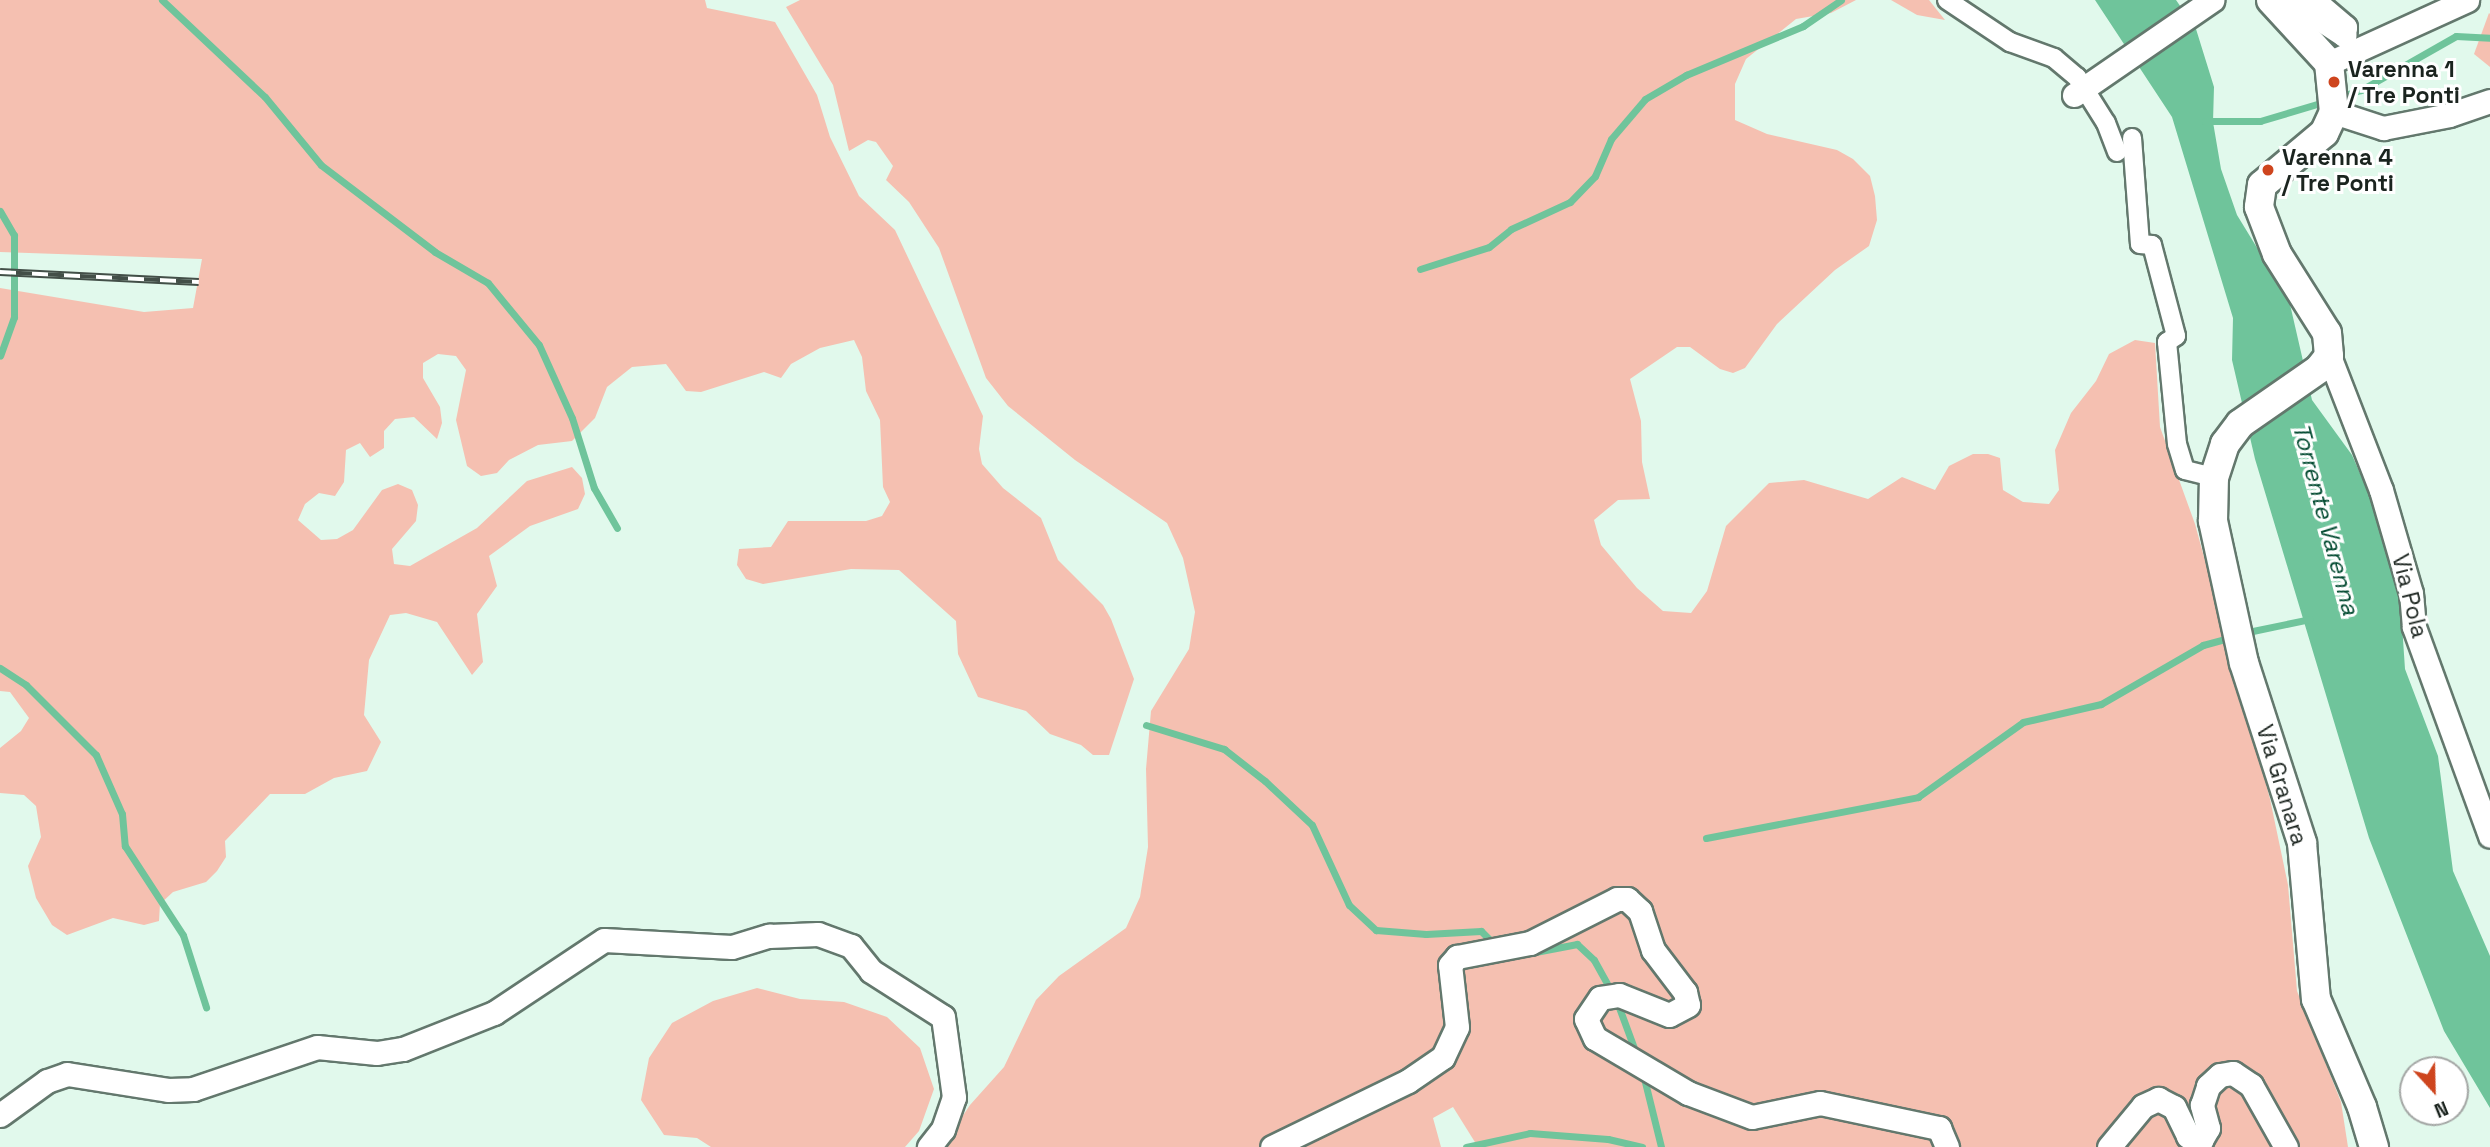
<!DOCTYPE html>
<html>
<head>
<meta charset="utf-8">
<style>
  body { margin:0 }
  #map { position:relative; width:2490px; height:1147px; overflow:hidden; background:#e1f9ec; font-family:"Space Grotesk",sans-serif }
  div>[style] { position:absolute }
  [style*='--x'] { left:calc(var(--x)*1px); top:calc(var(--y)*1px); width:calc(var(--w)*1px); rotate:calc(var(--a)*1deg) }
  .green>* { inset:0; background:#f5c0b1 }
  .water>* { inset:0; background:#6fc49b }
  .stream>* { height:7px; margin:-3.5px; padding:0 3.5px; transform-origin:3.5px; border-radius:3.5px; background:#6fc49b }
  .roads { filter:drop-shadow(2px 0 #63786d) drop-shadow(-2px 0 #63786d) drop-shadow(0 2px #63786d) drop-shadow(0 -2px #63786d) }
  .pedestrian>* { height:18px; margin:-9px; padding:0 9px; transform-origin:9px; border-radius:9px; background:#fff }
  .minor>* { height:23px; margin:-11.5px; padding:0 11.5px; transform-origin:11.5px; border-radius:11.5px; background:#fff }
  .tertiary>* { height:28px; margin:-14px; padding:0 14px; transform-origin:14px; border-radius:14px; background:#fff }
  .rail>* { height:8px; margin-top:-4px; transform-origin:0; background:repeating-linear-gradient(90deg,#fff 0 16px,#434f48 0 32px); box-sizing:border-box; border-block:2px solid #434f48 }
  .dots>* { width:19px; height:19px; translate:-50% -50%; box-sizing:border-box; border:4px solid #fff; border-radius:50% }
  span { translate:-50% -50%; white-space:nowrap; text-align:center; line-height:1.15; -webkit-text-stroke:6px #fff; paint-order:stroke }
  .poi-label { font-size:23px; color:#1b241f; font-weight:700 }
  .left { translate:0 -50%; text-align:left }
  .street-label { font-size:23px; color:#1b241f }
  .water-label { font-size:24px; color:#00492f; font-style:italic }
  .north { position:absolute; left:2399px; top:1056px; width:70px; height:70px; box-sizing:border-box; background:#fff; border:2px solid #a4a7a5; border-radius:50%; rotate:158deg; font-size:19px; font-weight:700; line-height:28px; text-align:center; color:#1b241f }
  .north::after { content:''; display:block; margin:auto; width:24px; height:32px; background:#ce451e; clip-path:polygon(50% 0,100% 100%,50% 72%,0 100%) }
</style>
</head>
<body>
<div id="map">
  <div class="green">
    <i style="clip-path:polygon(0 0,705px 0,707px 8px,775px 22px,817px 95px,830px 137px,859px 196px,895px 230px,983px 416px,979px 449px,982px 464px,1003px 488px,1041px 518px,1058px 560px,1103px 605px,1111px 619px,1134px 679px,1109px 755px,1093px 755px,1081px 745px,1050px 734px,1026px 711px,978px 697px,958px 654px,956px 621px,899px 570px,851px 569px,763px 584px,746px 579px,737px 565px,739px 549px,771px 547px,788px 521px,866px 521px,882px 516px,890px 502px,883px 487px,880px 420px,866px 391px,862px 357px,854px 340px,820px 348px,791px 364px,781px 378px,764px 372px,701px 392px,686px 391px,666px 364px,632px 367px,607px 387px,595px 418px,572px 441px,538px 445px,509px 460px,497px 473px,481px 476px,467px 466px,456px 420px,466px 370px,456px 356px,438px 354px,423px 363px,423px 378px,440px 407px,442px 423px,437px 439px,414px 417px,395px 419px,384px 431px,384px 448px,370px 457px,360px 443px,346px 450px,344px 482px,335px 496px,319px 493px,305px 504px,298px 520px,321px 540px,337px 539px,353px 530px,382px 490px,398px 484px,412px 490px,418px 505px,416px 521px,392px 549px,394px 564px,410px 566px,477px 528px,527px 481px,572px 467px,582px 478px,585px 494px,578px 509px,530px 526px,489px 556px,497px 586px,477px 614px,483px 662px,472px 675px,437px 622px,406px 613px,390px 615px,369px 660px,364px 715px,381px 742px,367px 771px,334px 778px,305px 794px,270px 794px,225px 841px,226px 857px,217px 871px,206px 882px,173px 892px,160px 904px,159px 921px,144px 925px,113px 918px,67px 935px,52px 925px,36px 898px,28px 866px,41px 837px,36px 806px,24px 795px,0 793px,0 748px,21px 731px,29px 718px,10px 692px,0 691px,0 288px,144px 312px,193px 308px,202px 259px,0 252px)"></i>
    <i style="clip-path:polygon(800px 0,1856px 0,1831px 13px,1796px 19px,1746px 59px,1735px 84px,1735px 120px,1767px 134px,1837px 150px,1853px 159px,1870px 176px,1875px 196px,1877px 220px,1869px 246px,1835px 270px,1777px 324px,1745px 368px,1733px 373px,1720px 369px,1690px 347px,1677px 347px,1630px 379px,1641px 421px,1642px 462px,1650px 499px,1618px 500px,1594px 520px,1601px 545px,1637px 588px,1663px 611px,1691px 613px,1707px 591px,1726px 526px,1769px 483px,1804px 480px,1868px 499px,1902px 477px,1935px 490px,1949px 466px,1973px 454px,1988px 454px,2000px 458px,2003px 490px,2023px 502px,2049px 504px,2059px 490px,2055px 450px,2071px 413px,2096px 381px,2109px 354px,2135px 340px,2155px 343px,2160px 427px,2195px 524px,2270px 799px,2288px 885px,2297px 991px,2341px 1102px,2348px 1147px,1478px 1147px,1453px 1107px,1433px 1118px,1441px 1147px,942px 1147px,970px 1105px,1004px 1067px,1036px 1000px,1059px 976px,1126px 928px,1140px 897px,1148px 847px,1146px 769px,1151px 711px,1189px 649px,1195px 612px,1183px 558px,1167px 523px,1075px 460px,1008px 406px,986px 378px,939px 248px,909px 202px,886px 180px,893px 166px,876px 142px,868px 140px,849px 151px,833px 85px,786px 7px)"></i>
    <i style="clip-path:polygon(1891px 0,1929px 0,1945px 20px,1917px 15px)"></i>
    <i style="clip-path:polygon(2489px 13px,2490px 14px,2490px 67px,2474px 54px)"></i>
    <i style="clip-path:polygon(757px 988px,800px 999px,844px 1002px,887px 1017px,920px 1048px,934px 1089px,919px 1131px,905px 1147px,711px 1147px,697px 1138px,664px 1135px,641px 1100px,649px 1058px,672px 1023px,713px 1001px)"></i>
  </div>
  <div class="water">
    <i style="clip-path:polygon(2095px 0,2176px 0,2196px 29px,2214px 87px,2213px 122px,2221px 169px,2237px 215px,2289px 300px,2312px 400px,2352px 455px,2388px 537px,2400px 595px,2405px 669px,2438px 756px,2453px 871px,2490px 956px,2490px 1108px,2444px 1031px,2369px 838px,2255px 459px,2232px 360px,2233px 318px,2172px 117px)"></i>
  </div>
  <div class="stream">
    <i style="--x:162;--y:0;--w:141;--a:43.3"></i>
    <i style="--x:265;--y:97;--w:88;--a:50.5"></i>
    <i style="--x:321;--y:165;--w:143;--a:37.3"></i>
    <i style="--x:435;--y:252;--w:61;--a:30.3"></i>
    <i style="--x:488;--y:283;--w:80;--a:50.6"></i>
    <i style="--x:539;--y:345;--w:80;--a:65.7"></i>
    <i style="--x:572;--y:418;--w:73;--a:72.6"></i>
    <i style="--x:594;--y:488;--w:46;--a:60.1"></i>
    <i style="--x:2338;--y:97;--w:24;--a:-17"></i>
    <i style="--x:2361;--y:90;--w:109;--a:-29.6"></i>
    <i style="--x:2456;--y:36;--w:34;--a:3"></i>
    <i style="--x:2205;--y:121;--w:55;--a:0"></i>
    <i style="--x:2260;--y:121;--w:70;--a:-16.6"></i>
    <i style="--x:0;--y:211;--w:28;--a:60"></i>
    <i style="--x:14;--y:235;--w:82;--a:90"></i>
    <i style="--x:14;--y:317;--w:41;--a:109.7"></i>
    <i style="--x:1420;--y:269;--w:72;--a:-17.7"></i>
    <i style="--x:1489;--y:247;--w:28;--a:-39"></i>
    <i style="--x:1511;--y:229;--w:65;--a:-24.6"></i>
    <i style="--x:1570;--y:202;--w:36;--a:-46"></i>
    <i style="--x:1595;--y:176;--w:40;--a:-66.6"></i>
    <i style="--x:1611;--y:139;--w:52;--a:-49.6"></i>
    <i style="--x:1645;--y:99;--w:48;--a:-30.3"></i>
    <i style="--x:1686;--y:75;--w:127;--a:-22.7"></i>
    <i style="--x:1803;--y:26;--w:46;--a:-34.4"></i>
    <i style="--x:2243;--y:633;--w:68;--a:-11.8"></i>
    <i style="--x:0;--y:668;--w:31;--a:33"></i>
    <i style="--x:26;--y:685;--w:99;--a:45"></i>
    <i style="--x:96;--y:755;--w:64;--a:66.2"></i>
    <i style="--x:122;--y:814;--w:32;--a:85"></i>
    <i style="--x:125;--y:846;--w:106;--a:56.9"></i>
    <i style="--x:183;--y:935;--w:76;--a:72.3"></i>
    <i style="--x:1146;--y:725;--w:82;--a:17.1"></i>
    <i style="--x:1224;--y:749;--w:52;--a:38"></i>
    <i style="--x:1265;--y:781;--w:64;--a:43.1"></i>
    <i style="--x:1312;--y:825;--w:88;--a:65.2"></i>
    <i style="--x:1349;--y:905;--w:37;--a:43"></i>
    <i style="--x:1376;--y:930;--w:50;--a:4.6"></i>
    <i style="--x:1426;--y:934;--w:55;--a:-3.1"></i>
    <i style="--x:1481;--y:931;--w:18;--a:45"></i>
    <i style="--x:1706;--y:838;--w:216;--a:-10.9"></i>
    <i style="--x:1918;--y:797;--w:129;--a:-35.5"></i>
    <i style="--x:2023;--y:722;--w:80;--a:-13"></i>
    <i style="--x:2101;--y:704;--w:118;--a:-30"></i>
    <i style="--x:2203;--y:645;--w:30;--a:-15"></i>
    <i style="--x:1530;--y:953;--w:48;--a:-10.8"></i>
    <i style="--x:1577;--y:944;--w:23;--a:43"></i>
    <i style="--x:1594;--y:960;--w:35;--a:61"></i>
    <i style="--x:1617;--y:1002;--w:58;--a:69.7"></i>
    <i style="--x:1643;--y:1074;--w:75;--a:76.1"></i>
    <i style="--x:1466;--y:1147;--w:66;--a:-12.3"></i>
    <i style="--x:1530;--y:1133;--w:78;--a:4.4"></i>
    <i style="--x:1608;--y:1139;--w:35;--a:13"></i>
  </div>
  <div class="roads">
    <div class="pedestrian">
      <i style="--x:1947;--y:0;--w:76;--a:33.7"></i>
      <i style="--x:2010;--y:42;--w:47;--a:20"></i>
      <i style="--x:2054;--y:58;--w:30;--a:40"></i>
      <i style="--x:2077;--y:77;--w:54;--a:57.8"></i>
      <i style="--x:2106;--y:123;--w:31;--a:69"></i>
      <i style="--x:2132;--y:138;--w:106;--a:85.7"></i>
      <i style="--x:2140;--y:244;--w:12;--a:5"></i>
      <i style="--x:2152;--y:245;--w:94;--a:75.2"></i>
      <i style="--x:2176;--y:336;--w:11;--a:146"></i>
      <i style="--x:2167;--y:342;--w:102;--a:84.4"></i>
      <i style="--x:2177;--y:444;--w:27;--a:73"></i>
      <i style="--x:2185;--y:470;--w:30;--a:14"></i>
    </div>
    <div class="minor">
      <i style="--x:2291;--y:0;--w:64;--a:33.4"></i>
      <i style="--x:2344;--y:35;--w:8;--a:-83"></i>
      <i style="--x:2345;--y:27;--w:42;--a:-139.8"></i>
      <i style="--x:2329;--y:63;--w:152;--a:-24.5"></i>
      <i style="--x:2074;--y:95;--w:168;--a:-34.5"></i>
      <i style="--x:2334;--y:112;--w:52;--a:18.1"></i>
      <i style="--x:2383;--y:128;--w:67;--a:-11.1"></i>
      <i style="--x:2449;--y:115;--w:43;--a:-18.9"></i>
      <i style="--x:2329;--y:356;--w:144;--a:68.8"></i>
      <i style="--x:2381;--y:490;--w:107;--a:73.8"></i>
      <i style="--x:2411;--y:593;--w:34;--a:85"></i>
      <i style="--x:2414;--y:627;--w:222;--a:70"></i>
      <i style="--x:0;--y:1115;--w:58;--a:-35.9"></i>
      <i style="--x:47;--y:1081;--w:21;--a:-19"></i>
      <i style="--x:67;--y:1074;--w:102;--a:9"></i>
      <i style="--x:168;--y:1090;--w:25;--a:-2"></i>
      <i style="--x:193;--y:1089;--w:131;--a:-18.7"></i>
      <i style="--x:317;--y:1047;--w:60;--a:5.7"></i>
      <i style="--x:377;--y:1053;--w:26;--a:-9"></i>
      <i style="--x:403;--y:1049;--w:98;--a:-21.6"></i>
      <i style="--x:494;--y:1013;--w:132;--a:-33.6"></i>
      <i style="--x:604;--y:940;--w:128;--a:3.1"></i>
      <i style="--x:732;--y:947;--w:39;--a:-17"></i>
      <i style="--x:769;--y:936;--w:49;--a:-2.3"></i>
      <i style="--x:818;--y:934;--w:35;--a:20"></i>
      <i style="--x:851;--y:946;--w:32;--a:51"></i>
      <i style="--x:871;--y:971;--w:85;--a:32.6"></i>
      <i style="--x:943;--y:1017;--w:81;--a:82.2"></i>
      <i style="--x:954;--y:1097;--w:34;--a:109"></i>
      <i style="--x:943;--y:1129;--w:23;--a:128"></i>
      <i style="--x:1272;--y:1147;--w:151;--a:-25.9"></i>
      <i style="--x:1408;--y:1081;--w:42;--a:-34.4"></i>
      <i style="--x:1443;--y:1057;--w:33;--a:-65"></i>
      <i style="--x:1457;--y:1027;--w:62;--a:-96.4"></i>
      <i style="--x:1450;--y:965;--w:11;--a:-49"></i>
      <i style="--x:1457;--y:957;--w:74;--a:-10.9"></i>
      <i style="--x:1530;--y:943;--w:97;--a:-26.8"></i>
      <i style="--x:1617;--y:899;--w:10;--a:0"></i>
      <i style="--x:1627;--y:899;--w:18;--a:43"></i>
      <i style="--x:1640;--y:911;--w:41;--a:71.6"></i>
      <i style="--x:1653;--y:950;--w:53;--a:52.7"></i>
      <i style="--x:1685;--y:992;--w:13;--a:77"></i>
      <i style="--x:1688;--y:1005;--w:21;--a:152"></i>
      <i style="--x:1669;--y:1015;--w:54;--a:-158.2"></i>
      <i style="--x:1619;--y:995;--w:19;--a:171"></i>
      <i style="--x:1600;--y:998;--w:25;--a:124"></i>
      <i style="--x:1586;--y:1019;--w:21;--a:65"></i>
      <i style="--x:1595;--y:1038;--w:108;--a:30.6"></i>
      <i style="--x:1688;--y:1093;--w:68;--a:20.6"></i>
      <i style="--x:1752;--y:1117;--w:69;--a:-11.6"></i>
      <i style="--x:1820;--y:1103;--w:122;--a:11.9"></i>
      <i style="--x:1939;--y:1128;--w:21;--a:67"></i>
      <i style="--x:2109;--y:1147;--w:53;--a:-50.3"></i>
      <i style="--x:2143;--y:1106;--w:17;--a:-25"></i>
      <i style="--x:2158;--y:1099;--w:18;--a:27"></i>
      <i style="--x:2174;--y:1107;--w:32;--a:64"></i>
      <i style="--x:2188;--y:1136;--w:14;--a:17"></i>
      <i style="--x:2201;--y:1140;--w:14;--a:-60"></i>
      <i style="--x:2208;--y:1128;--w:24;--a:-105"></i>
      <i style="--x:2202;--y:1105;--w:20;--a:-72"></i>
      <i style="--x:2208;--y:1086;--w:16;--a:-43"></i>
      <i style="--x:2220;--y:1075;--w:13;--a:-9"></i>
      <i style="--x:2233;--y:1073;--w:22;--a:34"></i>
      <i style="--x:2251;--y:1085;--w:71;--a:60.6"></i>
    </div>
    <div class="tertiary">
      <i style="--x:2271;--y:0;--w:86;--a:47.4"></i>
      <i style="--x:2329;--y:63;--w:49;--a:84.2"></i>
      <i style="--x:2334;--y:112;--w:23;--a:115"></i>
      <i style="--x:2324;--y:133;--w:81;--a:140"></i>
      <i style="--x:2262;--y:185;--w:22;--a:98"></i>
      <i style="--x:2259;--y:207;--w:50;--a:69"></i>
      <i style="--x:2277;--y:254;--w:93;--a:57.7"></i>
      <i style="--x:2327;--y:333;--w:23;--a:85"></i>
      <i style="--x:2329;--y:356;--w:16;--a:128"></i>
      <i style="--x:2319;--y:369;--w:96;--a:145.2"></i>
      <i style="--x:2240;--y:424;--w:25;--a:127"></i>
      <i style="--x:2225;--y:444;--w:35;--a:108"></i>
      <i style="--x:2214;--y:477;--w:44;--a:91.3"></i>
      <i style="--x:2213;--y:521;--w:145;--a:77.7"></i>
      <i style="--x:2244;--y:663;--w:189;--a:72.1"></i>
      <i style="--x:2302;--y:843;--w:157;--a:84.9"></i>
      <i style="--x:2316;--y:999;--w:117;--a:66.9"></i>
      <i style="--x:2362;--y:1107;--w:42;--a:73.3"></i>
    </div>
  </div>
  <div class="rail">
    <i style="--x:0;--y:272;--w:199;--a:2.9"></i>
  </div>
  <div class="dots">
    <i style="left:2334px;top:82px;background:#ce451e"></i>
    <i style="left:2268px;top:170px;background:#ce451e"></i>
  </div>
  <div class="poi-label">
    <span class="left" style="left:2348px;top:82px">Varenna 1<br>/ Tre Ponti</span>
    <span class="left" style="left:2282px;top:170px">Varenna 4<br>/ Tre Ponti</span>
  </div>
  <div class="street-label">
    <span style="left:2410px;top:596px;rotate:76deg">Via Pola</span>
    <span style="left:2282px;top:785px;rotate:73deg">Via Granara</span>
  </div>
  <div class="water-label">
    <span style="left:2326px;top:519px;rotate:75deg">Torrente Varenna</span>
  </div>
  <div class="north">N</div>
</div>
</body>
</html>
